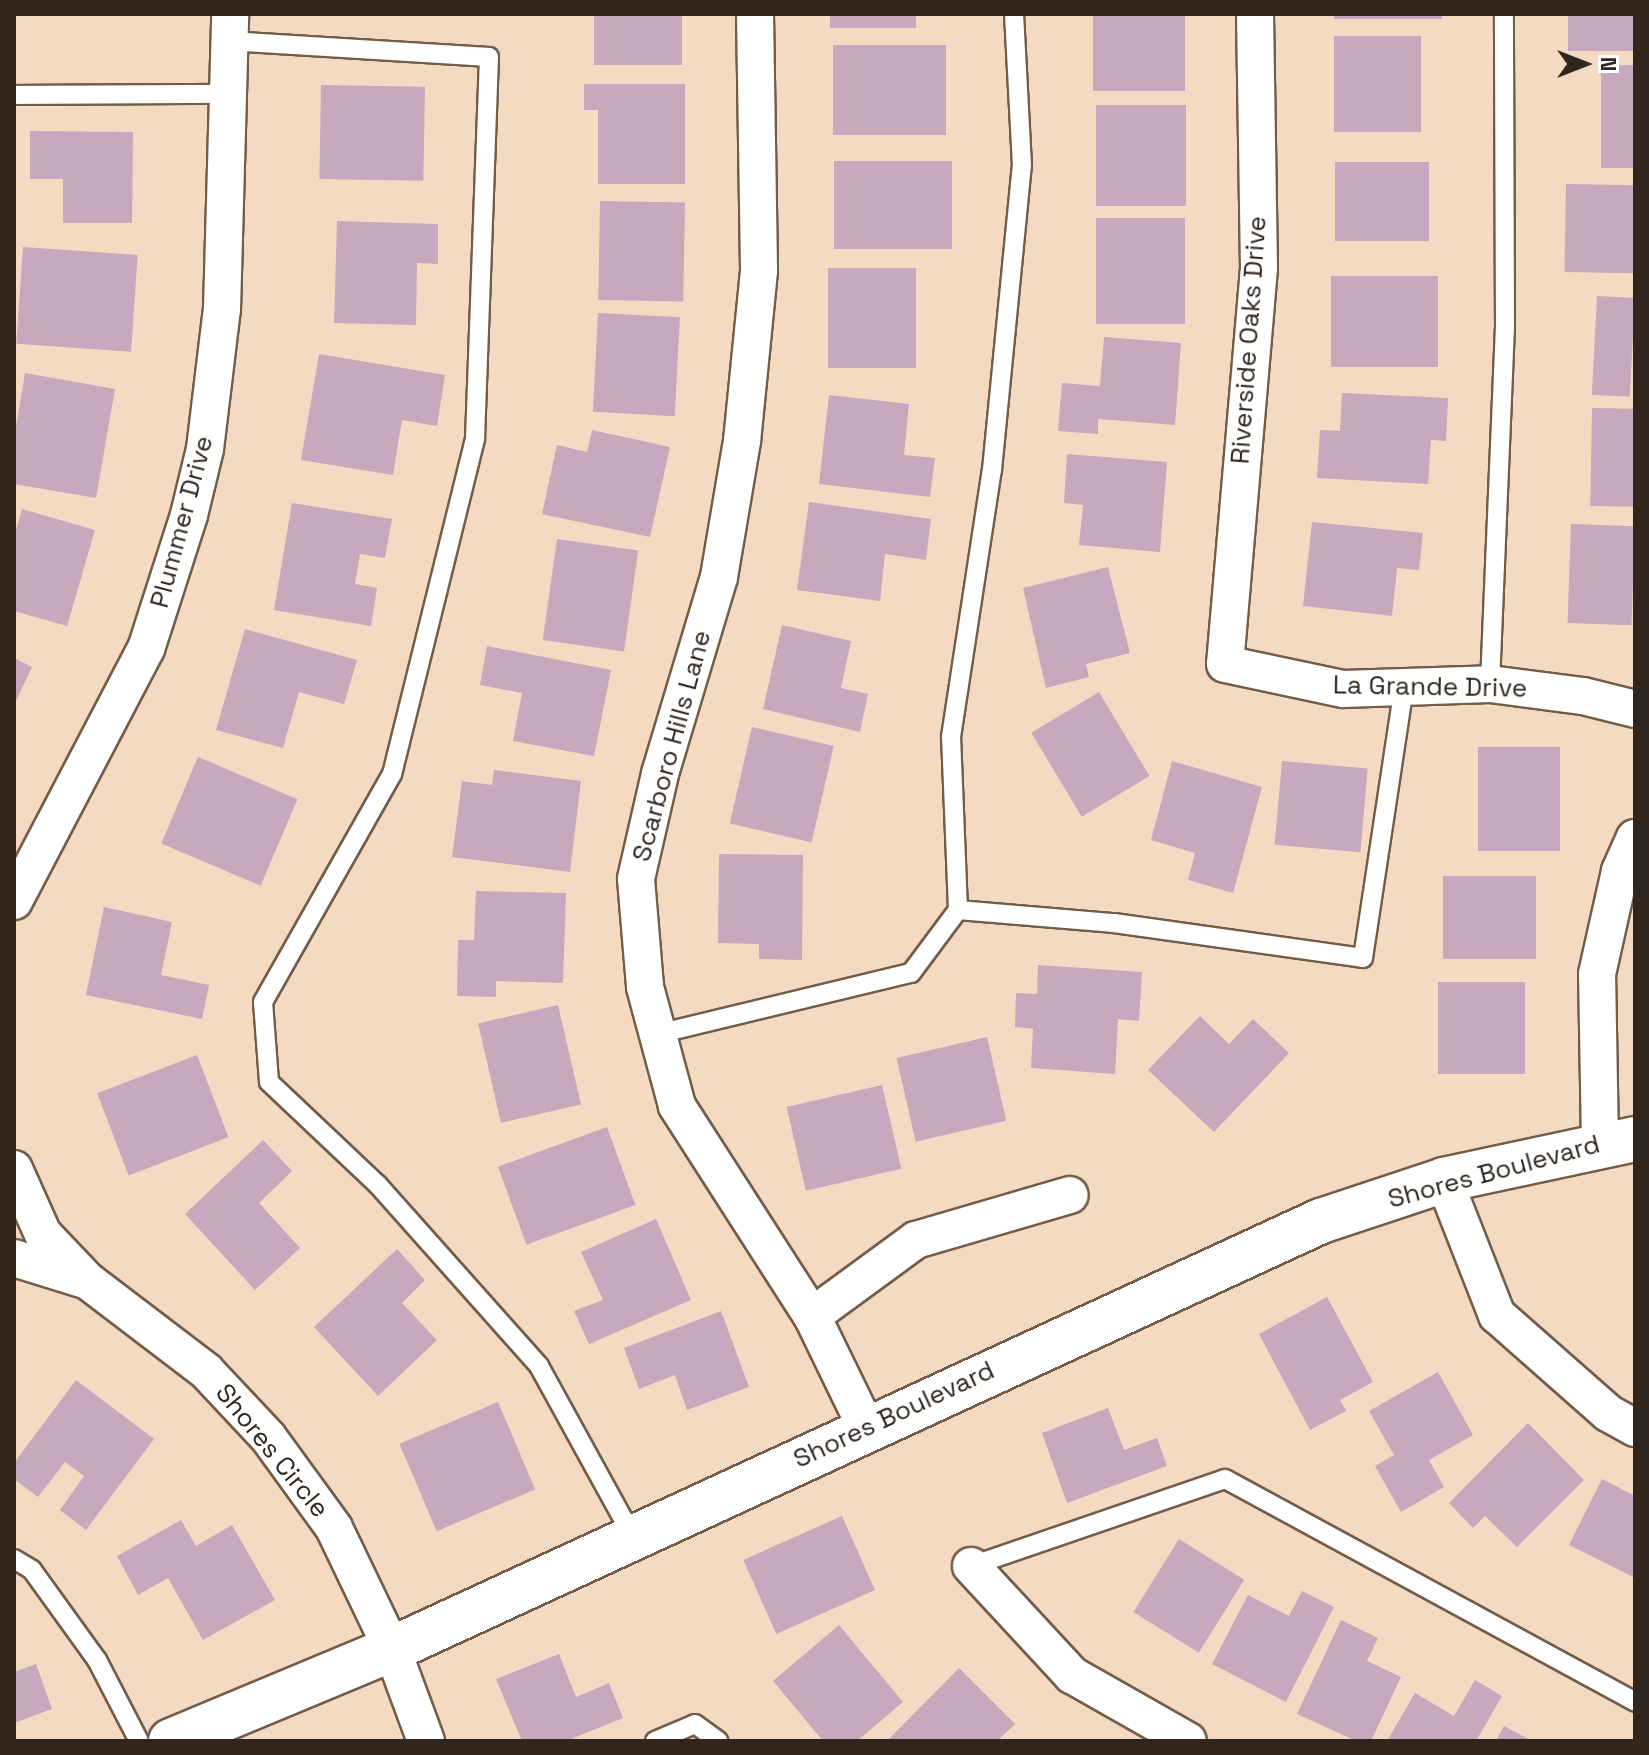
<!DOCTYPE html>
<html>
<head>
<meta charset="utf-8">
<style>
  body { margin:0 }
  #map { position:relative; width:1649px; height:1755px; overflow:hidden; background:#f4dac3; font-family:"Space Grotesk",sans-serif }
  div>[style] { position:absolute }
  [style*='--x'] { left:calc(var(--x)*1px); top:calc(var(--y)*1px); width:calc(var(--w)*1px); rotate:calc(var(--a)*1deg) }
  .building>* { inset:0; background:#c6a9bc; transform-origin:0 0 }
  .roads { filter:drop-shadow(2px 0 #735c48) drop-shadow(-2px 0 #735c48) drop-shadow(0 2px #735c48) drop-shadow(0 -2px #735c48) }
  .lane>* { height:18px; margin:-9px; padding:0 9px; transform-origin:9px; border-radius:9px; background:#fff }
  .street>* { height:36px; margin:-18px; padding:0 18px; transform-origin:18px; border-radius:18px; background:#fff }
  .secondary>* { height:44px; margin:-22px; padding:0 22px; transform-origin:22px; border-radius:22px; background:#fff }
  span { translate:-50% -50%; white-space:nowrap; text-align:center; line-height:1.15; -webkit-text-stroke:6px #fff; paint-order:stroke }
  .street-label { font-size:26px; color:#30261e }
  .frame { position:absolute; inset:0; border:16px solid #30261e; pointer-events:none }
  .north { position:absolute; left:1545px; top:24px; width:80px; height:80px; -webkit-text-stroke:6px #fff; paint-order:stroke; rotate:90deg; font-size:22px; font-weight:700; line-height:32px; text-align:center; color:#30261e }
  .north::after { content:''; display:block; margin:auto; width:28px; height:36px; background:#30261e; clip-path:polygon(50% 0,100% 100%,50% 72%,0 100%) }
</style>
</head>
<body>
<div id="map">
  <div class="building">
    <i style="left:594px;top:14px;width:88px;height:51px"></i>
    <i style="left:830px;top:14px;width:86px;height:14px"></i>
    <i style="left:1093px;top:14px;width:92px;height:77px"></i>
    <i style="left:1334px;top:14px;width:108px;height:5px"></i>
    <i style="left:1635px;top:14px;width:37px;height:67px;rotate:90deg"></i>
    <i style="left:1334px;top:36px;width:87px;height:96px"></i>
    <i style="left:833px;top:45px;width:113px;height:90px"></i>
    <i style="left:1601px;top:65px;width:34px;height:103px"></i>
    <i style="clip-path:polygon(584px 84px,685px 84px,685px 184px,598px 184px,598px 110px,584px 110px)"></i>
    <i style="left:321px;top:85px;width:104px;height:94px;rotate:1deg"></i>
    <i style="left:1096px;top:105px;width:90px;height:101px"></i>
    <i style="clip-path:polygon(30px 131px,133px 132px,132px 223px,63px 223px,63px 179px,30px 179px)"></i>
    <i style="left:834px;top:161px;width:118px;height:88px"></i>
    <i style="left:1335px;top:162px;width:94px;height:79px"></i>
    <i style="left:1566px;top:184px;width:69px;height:88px;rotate:1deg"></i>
    <i style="left:600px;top:201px;width:85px;height:99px;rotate:1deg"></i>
    <i style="left:1096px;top:218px;width:89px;height:106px"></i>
    <i style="clip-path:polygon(337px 221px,438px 224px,438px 264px,417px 263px,416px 325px,334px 323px)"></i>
    <i style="left:23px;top:247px;width:115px;height:97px;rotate:4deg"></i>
    <i style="left:828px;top:268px;width:88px;height:100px"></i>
    <i style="left:1331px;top:276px;width:107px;height:91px"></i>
    <i style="left:1597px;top:296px;width:38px;height:99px;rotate:3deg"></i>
    <i style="left:598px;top:313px;width:82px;height:99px;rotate:3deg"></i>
    <i style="clip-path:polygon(1104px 337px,1181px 343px,1175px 425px,1098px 419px,1098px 434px,1058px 431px,1062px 383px,1100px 386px)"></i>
    <i style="clip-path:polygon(319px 354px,445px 375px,437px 426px,402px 420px,393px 475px,301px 460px)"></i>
    <i style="clip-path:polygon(25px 373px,115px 389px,96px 498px,14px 484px,14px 438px)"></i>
    <i style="clip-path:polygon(1342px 393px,1448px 398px,1446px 441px,1431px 440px,1428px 484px,1317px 478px,1320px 430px,1340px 431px)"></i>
    <i style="clip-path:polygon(829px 395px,909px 404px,904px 455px,935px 458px,930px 497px,819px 484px)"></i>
    <i style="left:1592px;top:408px;width:43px;height:98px;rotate:1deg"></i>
    <i style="clip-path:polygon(592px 430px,670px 447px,650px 537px,542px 514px,557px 445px,587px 452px)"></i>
    <i style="clip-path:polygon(1067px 454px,1167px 462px,1160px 552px,1079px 545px,1083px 505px,1064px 503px)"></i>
    <i style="clip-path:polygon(809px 502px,931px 519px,926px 560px,885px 554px,880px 601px,797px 590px)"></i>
    <i style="clip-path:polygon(292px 503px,392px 519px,385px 558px,360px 554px,355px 584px,377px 588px,371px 626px,274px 610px)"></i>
    <i style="clip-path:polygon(22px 509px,95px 530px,67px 626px,14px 611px,14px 537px)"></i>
    <i style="clip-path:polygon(1312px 522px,1423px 533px,1419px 570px,1397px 568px,1392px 616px,1303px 606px)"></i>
    <i style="left:1571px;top:524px;width:64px;height:99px;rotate:2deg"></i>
    <i style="left:557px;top:539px;width:82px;height:102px;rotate:8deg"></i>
    <i style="clip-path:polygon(1108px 567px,1130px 653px,1086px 664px,1089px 677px,1046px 688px,1023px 588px)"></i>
    <i style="clip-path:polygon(782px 625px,851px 641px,841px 688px,868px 694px,860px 732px,763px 709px)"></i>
    <i style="clip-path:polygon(245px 629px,357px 660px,344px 704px,299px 692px,283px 748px,216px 730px)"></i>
    <i style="clip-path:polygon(487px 646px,611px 670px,594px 756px,513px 741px,522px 693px,480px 685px)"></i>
    <i style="clip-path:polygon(14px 658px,32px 667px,14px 705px)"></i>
    <i style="left:1099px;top:692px;width:98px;height:79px;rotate:59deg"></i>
    <i style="left:752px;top:727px;width:84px;height:99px;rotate:13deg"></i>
    <i style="left:1478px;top:747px;width:82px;height:104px"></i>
    <i style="left:198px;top:757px;width:108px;height:94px;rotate:23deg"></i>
    <i style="clip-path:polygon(1172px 761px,1262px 787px,1233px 893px,1188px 880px,1195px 853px,1151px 840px)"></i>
    <i style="left:1282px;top:761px;width:86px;height:84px;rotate:5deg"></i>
    <i style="clip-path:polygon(494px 770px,581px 781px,570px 872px,452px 857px,462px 781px,492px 785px)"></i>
    <i style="clip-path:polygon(719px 854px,803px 855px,802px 960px,759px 959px,759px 944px,718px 943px)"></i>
    <i style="left:1443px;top:876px;width:93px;height:83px"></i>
    <i style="clip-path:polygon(476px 891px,566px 893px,563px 983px,496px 981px,496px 997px,457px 996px,458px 940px,474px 940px)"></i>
    <i style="clip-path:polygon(104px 907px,172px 922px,161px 975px,209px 985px,202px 1019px,86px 995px)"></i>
    <i style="clip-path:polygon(1038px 965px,1142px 972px,1139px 1021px,1118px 1019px,1115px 1074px,1031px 1068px,1033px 1029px,1015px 1027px,1016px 993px,1037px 994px)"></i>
    <i style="left:1438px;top:982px;width:87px;height:92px"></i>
    <i style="left:558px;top:1005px;width:102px;height:82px;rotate:77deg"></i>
    <i style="clip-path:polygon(1200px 1016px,1229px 1044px,1253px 1019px,1289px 1053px,1214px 1132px,1148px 1070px)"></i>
    <i style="left:987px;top:1037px;width:86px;height:93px;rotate:77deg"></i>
    <i style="left:197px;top:1055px;width:88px;height:107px;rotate:69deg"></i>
    <i style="left:882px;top:1085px;width:86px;height:98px;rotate:77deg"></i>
    <i style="left:607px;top:1127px;width:83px;height:116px;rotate:70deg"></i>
    <i style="clip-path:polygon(263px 1140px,292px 1171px,259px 1203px,300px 1248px,255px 1290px,185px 1214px)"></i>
    <i style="clip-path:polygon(656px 1219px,691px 1300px,589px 1344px,574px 1311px,603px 1300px,581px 1252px)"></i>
    <i style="clip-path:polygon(397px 1249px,425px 1280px,402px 1303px,437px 1340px,378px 1396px,314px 1327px)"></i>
    <i style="clip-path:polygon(1327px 1297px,1373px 1382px,1340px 1400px,1346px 1411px,1310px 1430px,1259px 1334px)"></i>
    <i style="clip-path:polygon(721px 1311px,749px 1387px,687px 1410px,675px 1375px,639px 1389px,624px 1348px)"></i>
    <i style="clip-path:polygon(1438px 1372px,1473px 1435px,1429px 1460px,1444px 1487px,1401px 1512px,1375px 1466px,1394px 1455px,1369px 1411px)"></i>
    <i style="clip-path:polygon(76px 1380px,154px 1439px,86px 1530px,60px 1510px,84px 1476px,65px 1462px,38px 1497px,14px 1479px,14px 1463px)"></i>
    <i style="left:498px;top:1402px;width:95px;height:107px;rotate:67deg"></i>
    <i style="clip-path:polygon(1108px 1408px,1124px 1450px,1157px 1438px,1167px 1466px,1067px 1503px,1042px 1433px)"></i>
    <i style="clip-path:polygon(1528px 1423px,1584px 1480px,1517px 1547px,1485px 1516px,1473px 1528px,1449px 1503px)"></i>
    <i style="clip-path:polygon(1602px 1479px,1635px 1496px,1635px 1578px,1569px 1545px)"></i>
    <i style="left:842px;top:1516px;width:81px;height:108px;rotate:66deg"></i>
    <i style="clip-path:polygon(181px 1520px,196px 1546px,232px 1525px,275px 1600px,203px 1640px,168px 1578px,138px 1595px,117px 1556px)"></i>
    <i style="left:1179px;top:1539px;width:77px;height:86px;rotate:32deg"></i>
    <i style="clip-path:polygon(1302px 1591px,1334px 1607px,1286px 1702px,1212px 1664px,1248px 1595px,1289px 1616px)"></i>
    <i style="clip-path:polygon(1341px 1620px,1378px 1638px,1367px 1661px,1401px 1677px,1371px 1741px,1356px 1741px,1297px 1714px)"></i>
    <i style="clip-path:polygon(839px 1625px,903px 1702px,857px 1741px,823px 1741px,773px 1681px)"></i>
    <i style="clip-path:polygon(559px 1654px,576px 1697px,609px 1683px,623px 1718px,566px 1741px,522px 1741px,496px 1679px)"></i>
    <i style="clip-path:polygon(36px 1664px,52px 1709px,14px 1723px,14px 1672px)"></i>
    <i style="clip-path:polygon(959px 1668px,1015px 1724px,997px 1741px,887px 1741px)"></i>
    <i style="clip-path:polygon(1475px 1680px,1502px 1696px,1476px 1741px,1387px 1741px,1415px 1693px,1454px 1716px)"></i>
    <i style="clip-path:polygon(1504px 1726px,1532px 1741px,1496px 1741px)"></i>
  </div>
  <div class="roads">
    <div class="lane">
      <i style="--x:229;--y:41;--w:260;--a:3.5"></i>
      <i style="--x:489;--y:57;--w:382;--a:92.1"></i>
      <i style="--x:475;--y:439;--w:345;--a:103.9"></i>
      <i style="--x:392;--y:774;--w:262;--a:119.5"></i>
      <i style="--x:263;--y:1002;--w:80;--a:85.7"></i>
      <i style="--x:269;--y:1082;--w:150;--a:43.4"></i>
      <i style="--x:378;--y:1185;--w:242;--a:48.3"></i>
      <i style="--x:539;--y:1366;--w:195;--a:61.2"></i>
      <i style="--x:14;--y:95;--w:214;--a:-0.3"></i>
      <i style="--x:1490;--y:684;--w:356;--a:-87.6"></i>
      <i style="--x:1505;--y:328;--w:314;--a:-90.2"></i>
      <i style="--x:958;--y:910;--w:157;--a:4.8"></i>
      <i style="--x:1114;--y:923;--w:251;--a:8"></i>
      <i style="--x:1363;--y:958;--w:274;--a:-81.4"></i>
      <i style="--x:658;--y:1034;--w:260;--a:-13.6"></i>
      <i style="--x:911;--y:973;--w:79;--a:-53.3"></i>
      <i style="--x:958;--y:910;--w:173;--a:-92.3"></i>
      <i style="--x:951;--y:737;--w:270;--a:-81.3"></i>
      <i style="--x:992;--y:470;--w:305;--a:-84.4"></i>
      <i style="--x:1022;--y:166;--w:152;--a:-93"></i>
      <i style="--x:14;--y:1559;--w:21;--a:31"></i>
      <i style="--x:32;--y:1570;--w:111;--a:54.2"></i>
      <i style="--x:97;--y:1660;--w:91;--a:62.6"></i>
      <i style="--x:971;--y:1566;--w:268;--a:-18.9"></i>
      <i style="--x:1225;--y:1479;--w:467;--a:28.5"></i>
      <i style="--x:655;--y:1741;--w:43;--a:-23"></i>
      <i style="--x:695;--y:1724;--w:29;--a:36"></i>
    </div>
    <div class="street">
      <i style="--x:755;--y:14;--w:257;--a:89.1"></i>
      <i style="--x:759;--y:271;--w:171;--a:95.7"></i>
      <i style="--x:742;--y:441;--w:138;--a:99.6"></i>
      <i style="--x:719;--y:577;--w:206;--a:106.7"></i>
      <i style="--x:660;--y:774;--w:108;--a:102.9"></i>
      <i style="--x:636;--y:879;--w:108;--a:85.2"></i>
      <i style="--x:645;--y:987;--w:123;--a:74.9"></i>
      <i style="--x:677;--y:1106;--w:250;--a:57.3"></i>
      <i style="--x:812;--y:1316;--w:123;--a:64.1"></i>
      <i style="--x:1255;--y:14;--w:254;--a:89.1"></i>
      <i style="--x:1259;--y:268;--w:397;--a:94.9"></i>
      <i style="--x:1225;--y:664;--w:121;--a:12"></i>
      <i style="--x:1343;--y:689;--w:147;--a:-1.9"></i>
      <i style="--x:1490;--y:684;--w:94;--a:7.4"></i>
      <i style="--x:1583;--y:696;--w:54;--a:14"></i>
      <i style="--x:14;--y:901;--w:284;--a:-62.4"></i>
      <i style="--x:146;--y:649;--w:141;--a:-72.2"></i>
      <i style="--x:189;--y:515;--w:68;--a:-76.4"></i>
      <i style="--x:205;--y:449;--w:141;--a:-83.1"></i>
      <i style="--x:222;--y:309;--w:295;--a:-88.4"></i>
      <i style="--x:1600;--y:1143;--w:169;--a:-91"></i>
      <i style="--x:1597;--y:974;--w:106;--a:-77.4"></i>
      <i style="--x:1620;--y:871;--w:36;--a:-66"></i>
      <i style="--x:14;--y:1169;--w:71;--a:66"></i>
      <i style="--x:43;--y:1234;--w:59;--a:46.4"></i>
      <i style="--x:1444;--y:1180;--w:145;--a:68.6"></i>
      <i style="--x:1497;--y:1315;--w:148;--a:41.4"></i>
      <i style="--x:1608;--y:1413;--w:31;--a:29"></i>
      <i style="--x:14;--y:1258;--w:77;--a:17.3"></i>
      <i style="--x:88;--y:1281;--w:148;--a:37.3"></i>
      <i style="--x:206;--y:1371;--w:91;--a:46.8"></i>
      <i style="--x:268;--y:1437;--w:112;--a:54"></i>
      <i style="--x:334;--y:1528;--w:134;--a:64.4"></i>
      <i style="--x:392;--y:1649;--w:98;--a:69.7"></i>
      <i style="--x:812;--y:1316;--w:129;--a:-36.2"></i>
      <i style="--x:916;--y:1240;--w:160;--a:-16.3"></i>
      <i style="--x:971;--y:1566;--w:149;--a:47.2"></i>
      <i style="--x:1072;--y:1675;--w:133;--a:29.6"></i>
    </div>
    <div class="secondary">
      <i style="--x:171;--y:1741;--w:239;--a:-22.6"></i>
      <i style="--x:392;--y:1649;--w:1023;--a:-24.74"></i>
      <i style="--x:1321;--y:1221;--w:130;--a:-18.4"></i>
      <i style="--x:1444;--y:1180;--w:195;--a:-12.1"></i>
    </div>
  </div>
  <div class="street-label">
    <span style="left:1249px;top:340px;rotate:-86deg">Riverside Oaks Drive</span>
    <span style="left:182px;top:522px;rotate:-75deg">Plummer Drive</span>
    <span style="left:1430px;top:687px;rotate:1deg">La Grande Drive</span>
    <span style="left:672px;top:746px;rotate:-75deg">Scarboro Hills Lane</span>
    <span style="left:1494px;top:1172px;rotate:-15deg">Shores Boulevard</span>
    <span style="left:894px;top:1415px;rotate:-25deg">Shores Boulevard</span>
    <span style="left:272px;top:1451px;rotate:51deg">Shores Circle</span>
  </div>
  <div class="frame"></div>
  <div class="north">N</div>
</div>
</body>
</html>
